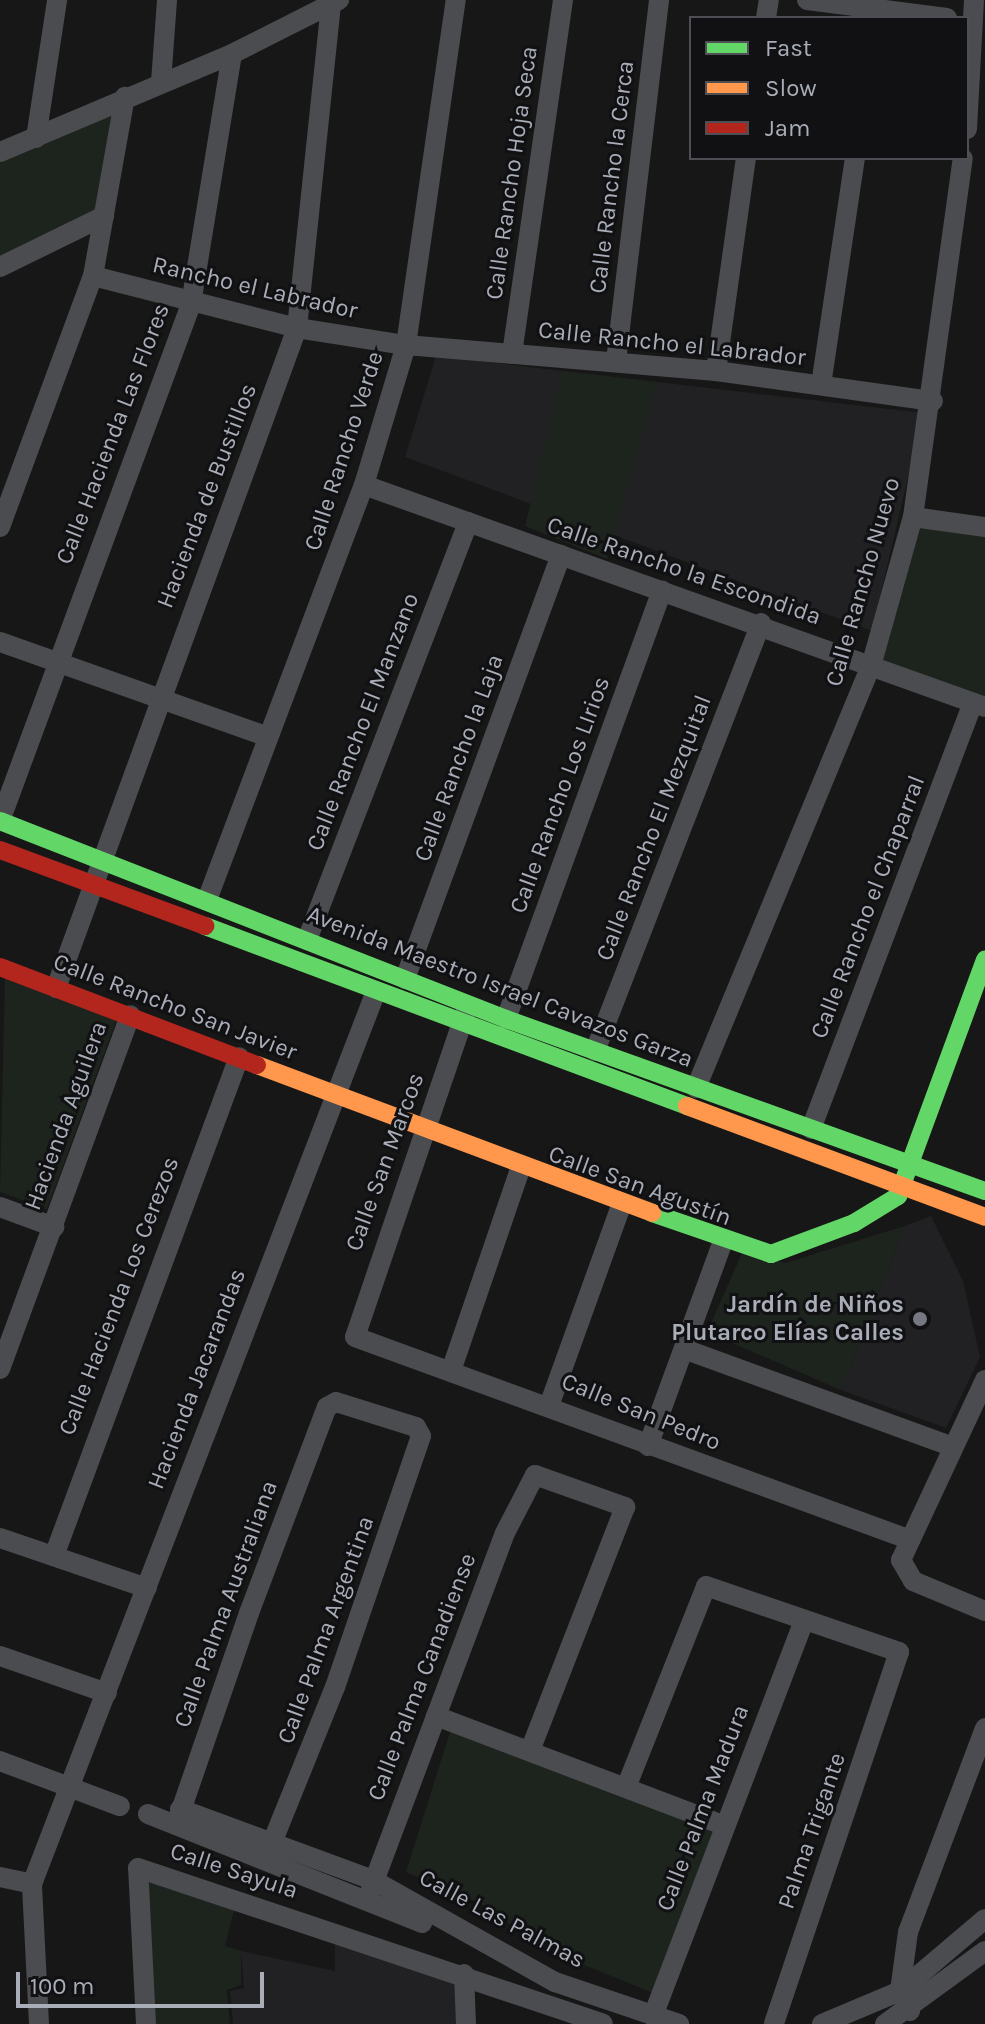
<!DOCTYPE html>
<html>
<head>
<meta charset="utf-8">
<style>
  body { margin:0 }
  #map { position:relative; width:985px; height:2024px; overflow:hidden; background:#171717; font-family:Karla,sans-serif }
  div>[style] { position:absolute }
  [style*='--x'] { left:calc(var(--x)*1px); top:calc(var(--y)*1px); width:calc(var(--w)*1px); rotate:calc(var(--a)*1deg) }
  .built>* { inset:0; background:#212123 }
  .green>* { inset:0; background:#1d241e }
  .street>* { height:20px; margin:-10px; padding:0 10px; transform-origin:10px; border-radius:10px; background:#4b4c50 }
  .fast>* { height:18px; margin:-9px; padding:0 9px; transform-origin:9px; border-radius:9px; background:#63d668 }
  .slow>* { height:18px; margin:-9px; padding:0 9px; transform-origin:9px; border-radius:9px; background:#ff974d }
  .jam>* { height:18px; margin:-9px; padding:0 9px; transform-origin:9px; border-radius:9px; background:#b3261e }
  .dots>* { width:22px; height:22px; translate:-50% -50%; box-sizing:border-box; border:4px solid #111113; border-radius:50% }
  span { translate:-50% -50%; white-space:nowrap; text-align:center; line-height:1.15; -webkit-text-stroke:6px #111113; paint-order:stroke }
  .street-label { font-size:24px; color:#a8adb8 }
  .poi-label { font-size:24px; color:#a8adb8; font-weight:700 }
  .right { translate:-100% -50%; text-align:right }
  .legend { position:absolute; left:689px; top:16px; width:280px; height:144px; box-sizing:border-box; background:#111113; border:2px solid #4d4f55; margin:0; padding:10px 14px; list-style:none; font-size:24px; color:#a8adb8 }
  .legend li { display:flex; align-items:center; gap:16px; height:40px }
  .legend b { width:40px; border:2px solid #4d4f55 }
  .scale { position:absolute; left:16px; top:1972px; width:248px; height:36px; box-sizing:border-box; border:4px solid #a8adb8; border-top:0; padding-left:10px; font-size:24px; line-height:28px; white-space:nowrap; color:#a8adb8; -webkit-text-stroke:6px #111113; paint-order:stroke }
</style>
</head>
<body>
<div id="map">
  <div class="built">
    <i style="clip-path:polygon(436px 356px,923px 413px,872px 631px,405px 457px)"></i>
    <i style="clip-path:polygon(931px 1216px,963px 1281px,980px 1357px,946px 1428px,841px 1390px,905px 1226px)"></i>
    <i style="clip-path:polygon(335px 1942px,458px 1983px,462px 2024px,233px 2024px,230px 1991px,244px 1988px,241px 1951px,335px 1971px)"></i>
  </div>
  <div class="green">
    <i style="clip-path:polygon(114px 112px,100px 211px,0 259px,0 160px)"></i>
    <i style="clip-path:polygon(563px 371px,657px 382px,607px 559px,525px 526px)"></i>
    <i style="clip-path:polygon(921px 526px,985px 534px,985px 697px,882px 660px)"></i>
    <i style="clip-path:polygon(5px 977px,116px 1021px,47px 1209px,0 1192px)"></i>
    <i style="clip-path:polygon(905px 1226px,841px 1390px,707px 1332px,743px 1251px,785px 1263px)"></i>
    <i style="clip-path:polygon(451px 1729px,715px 1829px,658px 1995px,540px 1947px,487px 1907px,406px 1872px)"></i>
    <i style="clip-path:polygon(143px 1875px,235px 1907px,225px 1946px,241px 1951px,241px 1985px,227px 1990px,230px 2024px,152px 2024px)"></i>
  </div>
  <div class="street">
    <i style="--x:807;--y:0;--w:141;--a:7.3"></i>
    <i style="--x:766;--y:18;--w:18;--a:-81"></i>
    <i style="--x:161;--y:82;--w:82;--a:-85.8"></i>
    <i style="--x:967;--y:129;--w:129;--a:-86.9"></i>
    <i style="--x:36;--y:138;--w:140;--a:-81.3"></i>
    <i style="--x:0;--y:152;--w:252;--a:-22.9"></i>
    <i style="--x:232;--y:54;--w:120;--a:-26.8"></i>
    <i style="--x:0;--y:267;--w:116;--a:-26.1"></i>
    <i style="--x:93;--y:276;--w:211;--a:14.3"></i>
    <i style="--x:297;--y:328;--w:110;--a:8.9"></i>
    <i style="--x:406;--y:345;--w:311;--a:4.8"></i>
    <i style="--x:716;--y:371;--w:219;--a:7.9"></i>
    <i style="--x:512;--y:354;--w:358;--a:-81.8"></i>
    <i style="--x:616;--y:361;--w:364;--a:-83.2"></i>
    <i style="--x:716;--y:371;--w:215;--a:-82"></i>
    <i style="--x:821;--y:385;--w:230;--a:-81.5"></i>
    <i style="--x:364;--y:485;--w:659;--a:19.67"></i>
    <i style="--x:913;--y:517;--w:73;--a:7.9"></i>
    <i style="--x:0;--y:527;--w:268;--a:-69.7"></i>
    <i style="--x:93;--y:276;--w:182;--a:-79.9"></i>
    <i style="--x:0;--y:642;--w:284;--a:19.5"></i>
    <i style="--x:0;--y:821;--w:551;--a:-69.72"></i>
    <i style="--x:191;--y:304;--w:253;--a:-80.7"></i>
    <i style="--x:207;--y:900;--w:444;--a:-69.3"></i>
    <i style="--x:364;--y:485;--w:146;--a:-73.3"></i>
    <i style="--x:406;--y:345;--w:349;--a:-81.8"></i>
    <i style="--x:307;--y:940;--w:448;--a:-68.9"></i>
    <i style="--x:405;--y:979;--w:452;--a:-69.8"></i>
    <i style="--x:56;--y:988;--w:703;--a:-69.94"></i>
    <i style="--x:297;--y:328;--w:324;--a:-84"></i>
    <i style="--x:466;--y:1011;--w:344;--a:108.8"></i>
    <i style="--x:355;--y:1337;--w:589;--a:20.07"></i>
    <i style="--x:506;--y:1019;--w:456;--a:-70"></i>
    <i style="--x:595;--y:1051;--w:459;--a:-68.8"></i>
    <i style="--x:696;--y:1088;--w:457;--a:-67.5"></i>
    <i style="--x:871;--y:666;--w:155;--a:-74.3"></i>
    <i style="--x:913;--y:517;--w:362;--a:-82.1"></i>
    <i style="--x:811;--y:1129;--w:456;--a:-69.2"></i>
    <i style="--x:0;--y:1207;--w:58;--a:20.3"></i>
    <i style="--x:684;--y:1349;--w:284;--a:20"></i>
    <i style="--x:452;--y:1368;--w:213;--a:-71.1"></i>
    <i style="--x:0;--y:1369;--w:377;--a:-69.8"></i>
    <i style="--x:985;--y:1380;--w:199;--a:115"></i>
    <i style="--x:901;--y:1560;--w:24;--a:60"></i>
    <i style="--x:913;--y:1581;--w:78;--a:22.6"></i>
    <i style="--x:550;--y:1403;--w:213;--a:-70.2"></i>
    <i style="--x:648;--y:1446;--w:218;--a:-69.9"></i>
    <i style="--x:0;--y:1538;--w:155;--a:18.8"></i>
    <i style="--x:54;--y:1556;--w:532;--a:-69.66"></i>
    <i style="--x:0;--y:1656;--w:113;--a:19.1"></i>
    <i style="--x:436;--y:1716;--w:307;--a:20.8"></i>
    <i style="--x:0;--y:1761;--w:128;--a:20.6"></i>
    <i style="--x:627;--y:1785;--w:214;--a:-68.3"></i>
    <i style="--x:706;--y:1586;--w:204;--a:18.9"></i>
    <i style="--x:899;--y:1652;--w:392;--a:108.6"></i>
    <i style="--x:180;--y:1809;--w:206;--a:20.2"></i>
    <i style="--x:373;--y:1880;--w:209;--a:29.3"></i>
    <i style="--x:555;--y:1982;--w:131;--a:18.7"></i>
    <i style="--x:148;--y:1814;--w:295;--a:21.7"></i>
    <i style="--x:176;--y:1825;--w:224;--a:-71"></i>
    <i style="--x:249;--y:1613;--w:220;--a:-69.3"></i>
    <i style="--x:327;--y:1407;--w:10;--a:-29"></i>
    <i style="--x:336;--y:1402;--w:84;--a:17.4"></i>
    <i style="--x:416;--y:1427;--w:10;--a:61"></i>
    <i style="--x:421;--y:1436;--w:265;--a:108.9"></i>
    <i style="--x:335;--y:1687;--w:168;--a:112"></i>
    <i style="--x:0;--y:1877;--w:33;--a:12"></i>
    <i style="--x:367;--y:1900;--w:392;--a:-69.4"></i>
    <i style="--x:505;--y:1533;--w:65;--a:-62.7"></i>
    <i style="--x:535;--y:1475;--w:96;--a:19.6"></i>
    <i style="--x:625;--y:1507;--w:259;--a:111.3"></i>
    <i style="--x:464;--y:1974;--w:50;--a:87.7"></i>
    <i style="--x:910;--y:2011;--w:22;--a:-117"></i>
    <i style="--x:900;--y:1991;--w:60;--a:-82.3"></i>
    <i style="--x:908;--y:1932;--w:218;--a:-69.3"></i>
    <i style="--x:653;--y:2016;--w:424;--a:-69.1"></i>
    <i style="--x:39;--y:2024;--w:140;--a:-92.9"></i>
    <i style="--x:32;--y:1884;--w:957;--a:-68.93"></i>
    <i style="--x:146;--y:2024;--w:156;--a:-92.9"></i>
    <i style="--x:138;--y:1868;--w:490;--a:18.5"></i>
    <i style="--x:822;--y:2024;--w:85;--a:-22.9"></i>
    <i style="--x:900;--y:1991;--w:111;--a:-40.3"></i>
    <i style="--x:885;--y:2024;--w:124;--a:-36.1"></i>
  </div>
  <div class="fast">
    <i style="--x:0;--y:821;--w:543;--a:21.37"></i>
    <i style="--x:506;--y:1019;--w:509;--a:19.75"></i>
    <i style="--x:205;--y:926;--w:515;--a:20.48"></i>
    <i style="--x:652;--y:1213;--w:126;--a:19"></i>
    <i style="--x:771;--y:1254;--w:89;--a:-20.5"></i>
    <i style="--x:854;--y:1223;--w:52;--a:-31.5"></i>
    <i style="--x:898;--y:1196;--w:252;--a:-69.8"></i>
  </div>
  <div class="slow">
    <i style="--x:257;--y:1065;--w:422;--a:20.5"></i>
    <i style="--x:687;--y:1106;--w:318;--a:20.4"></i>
  </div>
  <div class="jam">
    <i style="--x:0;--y:850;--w:219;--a:20.3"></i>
    <i style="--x:0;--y:967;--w:275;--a:20.9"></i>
  </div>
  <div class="dots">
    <i style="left:920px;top:1319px;background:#757880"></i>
  </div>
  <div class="street-label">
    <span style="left:512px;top:173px;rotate:-82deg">Calle Rancho Hoja Seca</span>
    <span style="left:612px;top:177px;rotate:-83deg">Calle Rancho la Cerca</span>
    <span style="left:255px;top:288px;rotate:13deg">Rancho el Labrador</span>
    <span style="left:672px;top:344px;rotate:6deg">Calle Rancho el Labrador</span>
    <span style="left:113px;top:434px;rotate:-69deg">Calle Hacienda Las Flores</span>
    <span style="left:344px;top:451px;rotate:-72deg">Calle Rancho Verde</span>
    <span style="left:207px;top:496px;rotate:-69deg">Hacienda de Bustillos</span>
    <span style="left:684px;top:571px;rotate:19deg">Calle Rancho la Escondida</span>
    <span style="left:863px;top:582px;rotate:-74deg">Calle Rancho Nuevo</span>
    <span style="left:363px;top:722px;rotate:-69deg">Calle Rancho El Manzano</span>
    <span style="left:459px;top:758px;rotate:-70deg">Calle Rancho la Laja</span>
    <span style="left:560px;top:795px;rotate:-70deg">Calle Rancho Los LIrios</span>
    <span style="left:654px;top:828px;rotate:-69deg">Calle Rancho El Mezquital</span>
    <span style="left:868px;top:907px;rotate:-69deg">Calle Rancho el Chaparral</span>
    <span style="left:500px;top:987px;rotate:21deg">Avenida Maestro Israel Cavazos Garza</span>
    <span style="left:175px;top:1007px;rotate:21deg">Calle Rancho San Javier</span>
    <span style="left:66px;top:1116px;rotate:-70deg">Hacienda Aguilera</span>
    <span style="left:385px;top:1162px;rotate:-70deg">Calle San Marcos</span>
    <span style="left:640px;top:1186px;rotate:20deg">Calle San Agustín</span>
    <span style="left:119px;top:1296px;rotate:-69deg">Calle Hacienda Los Cerezos</span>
    <span style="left:197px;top:1379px;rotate:-69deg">Hacienda Jacarandas</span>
    <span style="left:641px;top:1412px;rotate:22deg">Calle San Pedro</span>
    <span style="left:226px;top:1604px;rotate:-70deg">Calle Palma Australiana</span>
    <span style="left:326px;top:1630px;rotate:-70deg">Calle Palma Argentina</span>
    <span style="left:422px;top:1677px;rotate:-69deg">Calle Palma Canadiense</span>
    <span style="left:703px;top:1808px;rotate:-69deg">Calle Palma Madura</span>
    <span style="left:812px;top:1831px;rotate:-71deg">Palma Trigante</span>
    <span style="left:234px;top:1871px;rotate:18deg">Calle Sayula</span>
    <span style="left:502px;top:1919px;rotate:28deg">Calle Las Palmas</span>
  </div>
  <div class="poi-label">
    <span class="right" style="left:904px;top:1319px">Jardín de Niños<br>Plutarco Elías Calles</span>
  </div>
  <ul class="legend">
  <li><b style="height:10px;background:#63d668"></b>Fast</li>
  <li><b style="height:10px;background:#ff974d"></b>Slow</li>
  <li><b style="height:10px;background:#b3261e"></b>Jam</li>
  </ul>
  <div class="scale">100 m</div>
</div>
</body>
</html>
